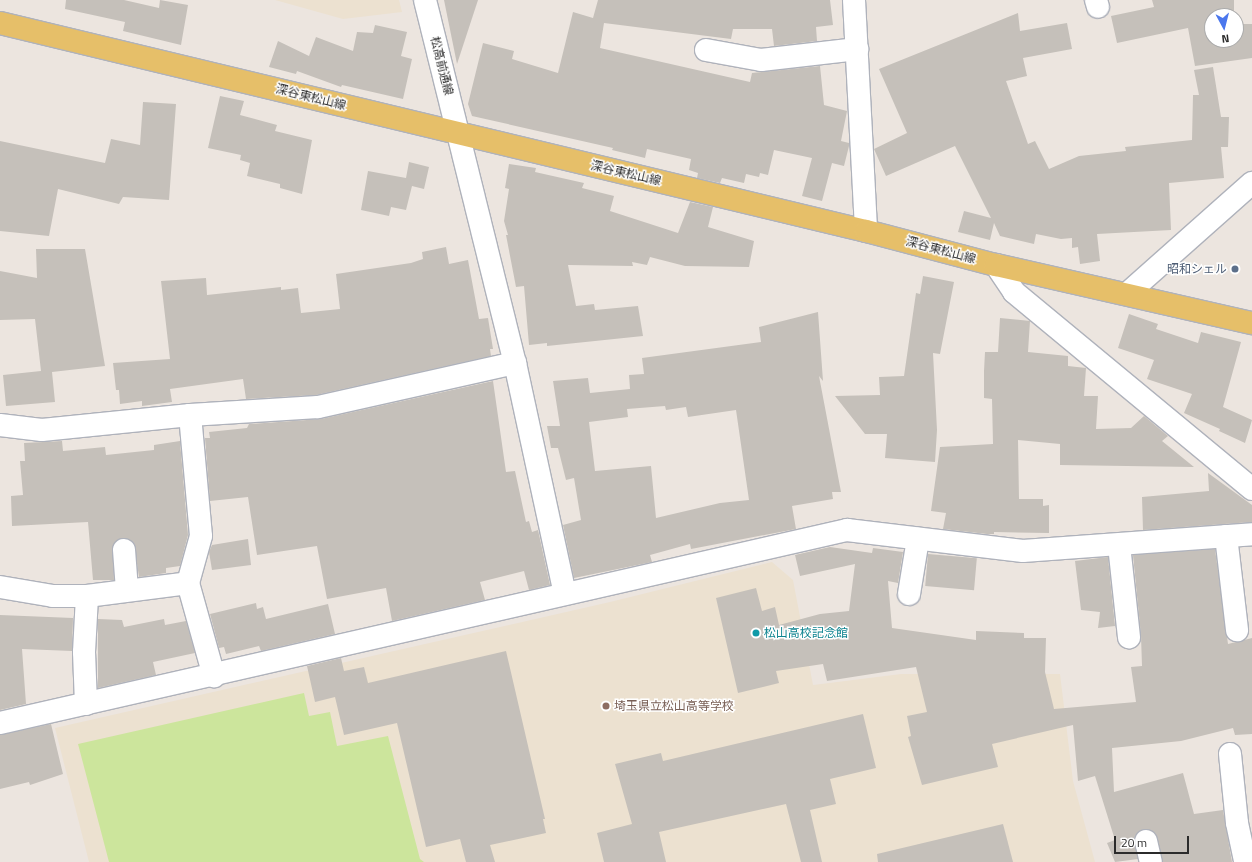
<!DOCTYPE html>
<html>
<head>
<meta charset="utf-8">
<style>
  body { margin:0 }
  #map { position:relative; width:1252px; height:862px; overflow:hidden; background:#ece5df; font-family:"Titillium Web","Noto Sans JP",sans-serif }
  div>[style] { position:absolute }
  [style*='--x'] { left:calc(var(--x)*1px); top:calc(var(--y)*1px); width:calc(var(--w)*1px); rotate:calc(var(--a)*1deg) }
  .education>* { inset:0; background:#ece1d0 }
  .pitch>* { inset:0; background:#cce59c }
  .building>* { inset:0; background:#c5c0ba; transform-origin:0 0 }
  .roads { filter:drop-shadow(1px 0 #afb2bb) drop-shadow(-1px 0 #afb2bb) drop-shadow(0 1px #afb2bb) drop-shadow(0 -1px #afb2bb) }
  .minor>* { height:22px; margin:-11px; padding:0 11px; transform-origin:11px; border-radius:11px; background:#fff }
  .major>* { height:22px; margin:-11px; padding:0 11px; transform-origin:11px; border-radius:11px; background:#e6bf69 }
  .dots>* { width:11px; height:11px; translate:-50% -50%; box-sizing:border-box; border:2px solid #fff; border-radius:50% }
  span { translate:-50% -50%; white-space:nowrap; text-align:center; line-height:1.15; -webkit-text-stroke:3px #fff; paint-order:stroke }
  .street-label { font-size:12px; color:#2b2b2b }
  .service-label { font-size:12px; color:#4e5e75 }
  .right { translate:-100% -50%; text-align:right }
  .culture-label { font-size:12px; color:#0d838f }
  .left { translate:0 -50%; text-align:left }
  .education-label { font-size:12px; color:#785e54 }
  .north { position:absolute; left:1204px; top:8px; width:40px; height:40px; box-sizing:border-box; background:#fff; border:1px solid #aaa; border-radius:50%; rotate:173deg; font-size:11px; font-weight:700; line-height:16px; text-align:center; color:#2b2b2b }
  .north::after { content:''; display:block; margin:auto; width:14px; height:18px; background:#4b77ed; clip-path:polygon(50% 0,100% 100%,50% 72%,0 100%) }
  .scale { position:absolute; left:1114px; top:836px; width:75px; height:18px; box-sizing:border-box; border:2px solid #2b2b2b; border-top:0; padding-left:5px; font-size:12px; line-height:14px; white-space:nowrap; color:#2b2b2b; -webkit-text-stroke:3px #fff; paint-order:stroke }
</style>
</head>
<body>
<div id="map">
  <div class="education">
    <i style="clip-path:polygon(275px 0,399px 0,402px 12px,343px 19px)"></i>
    <i style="clip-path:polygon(772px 562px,793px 580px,813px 685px,901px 674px,1060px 674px,1073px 781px,1095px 862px,89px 862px,55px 728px,610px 602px)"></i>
  </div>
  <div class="pitch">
    <i style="clip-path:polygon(304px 693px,309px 716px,330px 712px,337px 746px,388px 736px,420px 859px,424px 862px,109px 862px,78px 744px)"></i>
  </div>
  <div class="building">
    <i style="clip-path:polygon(66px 0,124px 0,159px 8px,160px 0,188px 5px,181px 45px,123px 31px,125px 22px,65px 9px)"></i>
    <i style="clip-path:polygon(444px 0,478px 0,457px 64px)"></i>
    <i style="clip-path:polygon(598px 0,830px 0,833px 25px,816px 27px,817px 41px,774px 46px,772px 29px,733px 29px,731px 39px,604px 23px,600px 48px,750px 82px,752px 73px,820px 66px,824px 105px,847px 111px,841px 141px,849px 143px,849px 146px,844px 166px,832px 163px,822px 201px,802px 196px,812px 158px,774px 150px,768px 175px,760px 173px,759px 177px,746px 174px,744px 183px,722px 178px,720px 183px,697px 178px,698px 173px,689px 170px,691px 159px,647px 149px,645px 158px,612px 150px,613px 148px,472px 116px,468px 104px,483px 43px,514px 51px,512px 59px,558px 73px,573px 12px,593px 18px)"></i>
    <i style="clip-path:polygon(1152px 0,1234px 0,1234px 16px,1212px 16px,1212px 40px,1236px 40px,1236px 24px,1252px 24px,1252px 58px,1195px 66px,1188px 28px,1117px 43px,1111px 16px,1154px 7px)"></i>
    <i style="clip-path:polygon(1018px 13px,1020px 31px,1067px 23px,1072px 49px,1023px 58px,1027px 76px,1006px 81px,1028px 144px,1035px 141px,1049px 169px,1079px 156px,1126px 151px,1125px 147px,1192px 140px,1193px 95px,1199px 95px,1194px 70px,1213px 67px,1221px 117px,1229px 117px,1228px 147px,1221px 147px,1224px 178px,1169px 183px,1171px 230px,1097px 234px,1100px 261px,1080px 264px,1078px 247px,1072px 248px,1072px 238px,1061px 239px,1036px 234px,1034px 244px,1000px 236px,994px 223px,990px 240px,958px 232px,964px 211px,991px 218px,955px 146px,886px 176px,874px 149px,907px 133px,879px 69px)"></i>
    <i style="clip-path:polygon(375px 25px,407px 32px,401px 56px,412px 59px,403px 99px,342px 85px,341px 87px,297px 71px,296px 74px,269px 67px,278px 41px,309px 56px,316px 37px,353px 51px,357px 32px,373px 33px)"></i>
    <i style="clip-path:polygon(220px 96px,244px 101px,240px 115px,277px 125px,275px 131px,312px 140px,302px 194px,280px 188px,280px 184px,247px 176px,250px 163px,240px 160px,241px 155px,208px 148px)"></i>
    <i style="clip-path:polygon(143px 102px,176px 104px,169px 200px,123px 197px,119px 204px,58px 189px,49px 236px,0 231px,0 141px,105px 163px,111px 139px,140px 145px)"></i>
    <i style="clip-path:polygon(409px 162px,429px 167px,424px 189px,412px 186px,406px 210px,391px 207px,389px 216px,361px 210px,368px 171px,406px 178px)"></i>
    <i style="clip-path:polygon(509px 164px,536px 168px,535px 172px,584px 183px,582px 188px,614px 196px,610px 211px,678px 233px,690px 202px,713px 207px,708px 227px,754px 241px,749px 267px,685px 266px,650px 257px,647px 265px,632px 262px,633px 266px,568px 265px,576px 306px,594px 304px,595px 310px,638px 306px,643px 336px,547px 346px,547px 343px,529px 345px,524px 286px,516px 287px,506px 235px,508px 235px,504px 221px,509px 189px,505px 188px)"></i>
    <i style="clip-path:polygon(446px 247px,449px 264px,468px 260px,479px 319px,488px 318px,493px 349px,490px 349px,491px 356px,316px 395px,246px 399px,243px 379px,170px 389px,172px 402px,142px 406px,142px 401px,120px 404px,119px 390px,116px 390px,113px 363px,170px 359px,161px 281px,206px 278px,207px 295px,281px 287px,281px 290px,298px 288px,301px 313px,340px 309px,336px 274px,411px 263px,423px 259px,422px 252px)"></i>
    <i style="clip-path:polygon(36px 249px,85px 249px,105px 366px,52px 372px,55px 402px,6px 406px,3px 375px,41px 371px,35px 319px,0 320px,0 271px,37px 278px)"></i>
    <i style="clip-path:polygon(923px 276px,954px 282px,940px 354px,933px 353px,937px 430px,935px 462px,885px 458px,887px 434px,865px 434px,835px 396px,880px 395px,879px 377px,904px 376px,916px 293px,920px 294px)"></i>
    <i style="clip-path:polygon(evenodd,818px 312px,823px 381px,819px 376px,841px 492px,832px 492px,833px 499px,792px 506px,796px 529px,691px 549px,690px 544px,650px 555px,652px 562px,574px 578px,563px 525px,581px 520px,574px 478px,566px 480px,558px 448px,551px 448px,547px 426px,560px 426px,553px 381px,588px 378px,590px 393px,630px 389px,629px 375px,644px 374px,642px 358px,761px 342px,759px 327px,818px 312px,665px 406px,666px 410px,686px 407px,688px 417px,736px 410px,749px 500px,720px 503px,656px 518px,651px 466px,595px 471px,589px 422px,628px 417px,627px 409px,665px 406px)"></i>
    <i style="clip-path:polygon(1129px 314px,1158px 324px,1156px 329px,1198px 343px,1201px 332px,1241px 342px,1223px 407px,1252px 420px,1245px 443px,1219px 431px,1220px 429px,1184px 413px,1192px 394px,1147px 379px,1154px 360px,1118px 348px)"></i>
    <i style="clip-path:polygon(1000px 318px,1030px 321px,1028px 352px,1068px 356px,1068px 366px,1086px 368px,1084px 396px,1098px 396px,1096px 429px,1131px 428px,1144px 416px,1168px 436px,1162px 441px,1194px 467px,1060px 465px,1060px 444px,1018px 440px,1019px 499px,1043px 499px,1043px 506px,1049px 505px,1049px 533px,994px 532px,994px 534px,987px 534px,943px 529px,946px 513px,931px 511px,940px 447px,993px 444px,992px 399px,984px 398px,984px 371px,985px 352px,998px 352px)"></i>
    <i style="clip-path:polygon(493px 381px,506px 472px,515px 471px,526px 522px,529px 521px,532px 532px,538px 530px,550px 585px,529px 590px,524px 571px,480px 582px,485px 600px,392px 621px,386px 588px,327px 599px,317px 546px,257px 555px,248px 497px,210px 501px,205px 438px,210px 438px,209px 432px,247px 428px,249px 424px,321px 419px)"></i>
    <i style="clip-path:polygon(62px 441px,63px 451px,105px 447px,106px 455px,154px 450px,154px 445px,180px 441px,188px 535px,180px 566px,166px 568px,166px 573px,139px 577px,134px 543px,123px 538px,113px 545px,114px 580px,93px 580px,88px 522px,12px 526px,11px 496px,23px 495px,20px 461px,25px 461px,24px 443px)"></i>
    <i style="clip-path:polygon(1208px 473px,1252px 505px,1252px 522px,1143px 530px,1142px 497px,1209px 491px)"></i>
    <i style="clip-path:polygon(248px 539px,251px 565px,212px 570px,209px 552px,212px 545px)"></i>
    <i style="clip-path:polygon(830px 547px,872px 553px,873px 548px,903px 552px,898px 583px,888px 581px,892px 628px,976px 640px,976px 631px,1024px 633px,1024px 638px,1046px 638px,1045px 672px,1054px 709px,1136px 702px,1131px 667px,1142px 666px,1141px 636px,1133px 555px,1215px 549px,1228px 644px,1252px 638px,1252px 734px,1235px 735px,1233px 728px,1181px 741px,1112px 748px,1114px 792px,1183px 773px,1194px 814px,1223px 810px,1232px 862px,1163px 862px,1155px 833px,1143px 829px,1134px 838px,1138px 859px,1115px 862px,1107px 843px,1115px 840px,1095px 776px,1078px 781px,1073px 725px,992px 744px,998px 767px,922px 785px,908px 737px,911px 736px,907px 716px,927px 712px,916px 667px,827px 681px,823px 664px,776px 671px,779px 683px,738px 693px,716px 598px,756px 588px,762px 611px,775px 607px,779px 625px,820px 614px,849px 611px,855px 564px,800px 576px,795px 555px)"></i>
    <i style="left:928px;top:554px;width:49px;height:32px;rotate:5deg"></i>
    <i style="clip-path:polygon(1108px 557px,1115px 626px,1098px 628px,1100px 612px,1081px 610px,1075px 561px)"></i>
    <i style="clip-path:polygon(256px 603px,257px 609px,263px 607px,266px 619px,328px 604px,335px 634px,261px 651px,259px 646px,226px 654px,224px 647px,219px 648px,210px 614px)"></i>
    <i style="clip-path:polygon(0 615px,73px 618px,72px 651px,22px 649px,26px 704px,0 710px)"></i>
    <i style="clip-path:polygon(98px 619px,122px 620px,124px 627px,164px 619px,165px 625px,186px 621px,195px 653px,153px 662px,156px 675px,98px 688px)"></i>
    <i style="clip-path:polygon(506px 651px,545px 819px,543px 819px,546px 833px,490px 845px,495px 862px,466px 862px,460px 839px,426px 847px,397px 723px,344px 735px,335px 697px,315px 702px,307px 666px,341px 658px,344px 671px,364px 667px,368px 683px)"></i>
    <i style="clip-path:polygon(863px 714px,876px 768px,830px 779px,836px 804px,810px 810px,822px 862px,801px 862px,786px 804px,659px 832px,666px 862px,604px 862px,597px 833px,632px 824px,615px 764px,661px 753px,663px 761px)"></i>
    <i style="clip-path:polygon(51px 724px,63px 774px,30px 785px,29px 782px,0 789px,0 735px)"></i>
    <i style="clip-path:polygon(1003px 824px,1013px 862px,878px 862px,877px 854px)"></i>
  </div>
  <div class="roads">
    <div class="minor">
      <i style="--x:425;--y:0;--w:374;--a:76.1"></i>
      <i style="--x:515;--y:363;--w:236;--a:77.8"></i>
      <i style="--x:854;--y:0;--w:231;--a:87"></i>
      <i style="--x:1096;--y:0;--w:7;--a:74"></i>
      <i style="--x:706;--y:50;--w:56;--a:10.3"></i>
      <i style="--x:761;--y:60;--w:97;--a:-6.5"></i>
      <i style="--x:996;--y:265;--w:32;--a:56"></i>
      <i style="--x:1014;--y:292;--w:309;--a:39.6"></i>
      <i style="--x:1128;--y:293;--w:166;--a:-41.6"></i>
      <i style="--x:190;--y:415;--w:121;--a:84.8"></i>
      <i style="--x:201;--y:536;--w:49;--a:105.5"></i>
      <i style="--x:188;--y:583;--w:97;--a:74.4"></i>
      <i style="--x:0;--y:425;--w:42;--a:6.8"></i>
      <i style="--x:42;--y:430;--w:149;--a:-5.8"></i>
      <i style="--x:190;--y:415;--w:128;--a:-3.6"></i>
      <i style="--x:318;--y:407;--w:202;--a:-12.6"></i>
      <i style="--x:1226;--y:536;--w:95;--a:83.3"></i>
      <i style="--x:1119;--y:545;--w:93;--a:83.8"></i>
      <i style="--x:124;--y:550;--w:40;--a:85.7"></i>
      <i style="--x:0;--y:587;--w:54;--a:9.6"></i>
      <i style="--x:53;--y:596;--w:34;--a:0"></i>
      <i style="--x:87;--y:596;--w:102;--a:-7.3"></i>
      <i style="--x:909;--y:594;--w:56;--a:-80.7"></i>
      <i style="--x:86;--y:704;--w:52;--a:-92.2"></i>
      <i style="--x:84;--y:652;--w:56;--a:-86.9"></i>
      <i style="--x:0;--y:723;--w:869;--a:-12.84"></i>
      <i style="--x:847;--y:530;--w:177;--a:6.8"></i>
      <i style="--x:1023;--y:551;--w:230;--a:-4.2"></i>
      <i style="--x:1230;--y:754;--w:69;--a:84.2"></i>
      <i style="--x:1237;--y:823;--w:40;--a:78"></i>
      <i style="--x:1146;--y:841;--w:22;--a:77"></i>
    </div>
    <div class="major">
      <i style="--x:0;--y:23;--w:891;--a:13.51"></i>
      <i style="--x:866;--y:231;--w:134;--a:14.7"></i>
      <i style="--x:996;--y:265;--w:262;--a:12.8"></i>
    </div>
  </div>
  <div class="dots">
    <i style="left:1235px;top:269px;background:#5c6f8a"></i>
    <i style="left:756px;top:633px;background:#0f9aa8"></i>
    <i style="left:606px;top:706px;background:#8d6e63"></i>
  </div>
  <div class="street-label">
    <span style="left:442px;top:66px;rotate:76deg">松高前通線</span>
    <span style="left:311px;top:97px;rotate:14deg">深谷東松山線</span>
    <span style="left:626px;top:173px;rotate:13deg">深谷東松山線</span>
    <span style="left:941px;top:250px;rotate:15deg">深谷東松山線</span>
  </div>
  <div class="service-label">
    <span class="right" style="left:1227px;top:269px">昭和シェル</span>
  </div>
  <div class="culture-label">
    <span class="left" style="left:764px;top:633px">松山高校記念館</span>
  </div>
  <div class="education-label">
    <span class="left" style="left:614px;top:706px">埼玉県立松山高等学校</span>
  </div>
  <div class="north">N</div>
  <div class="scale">20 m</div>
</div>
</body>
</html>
